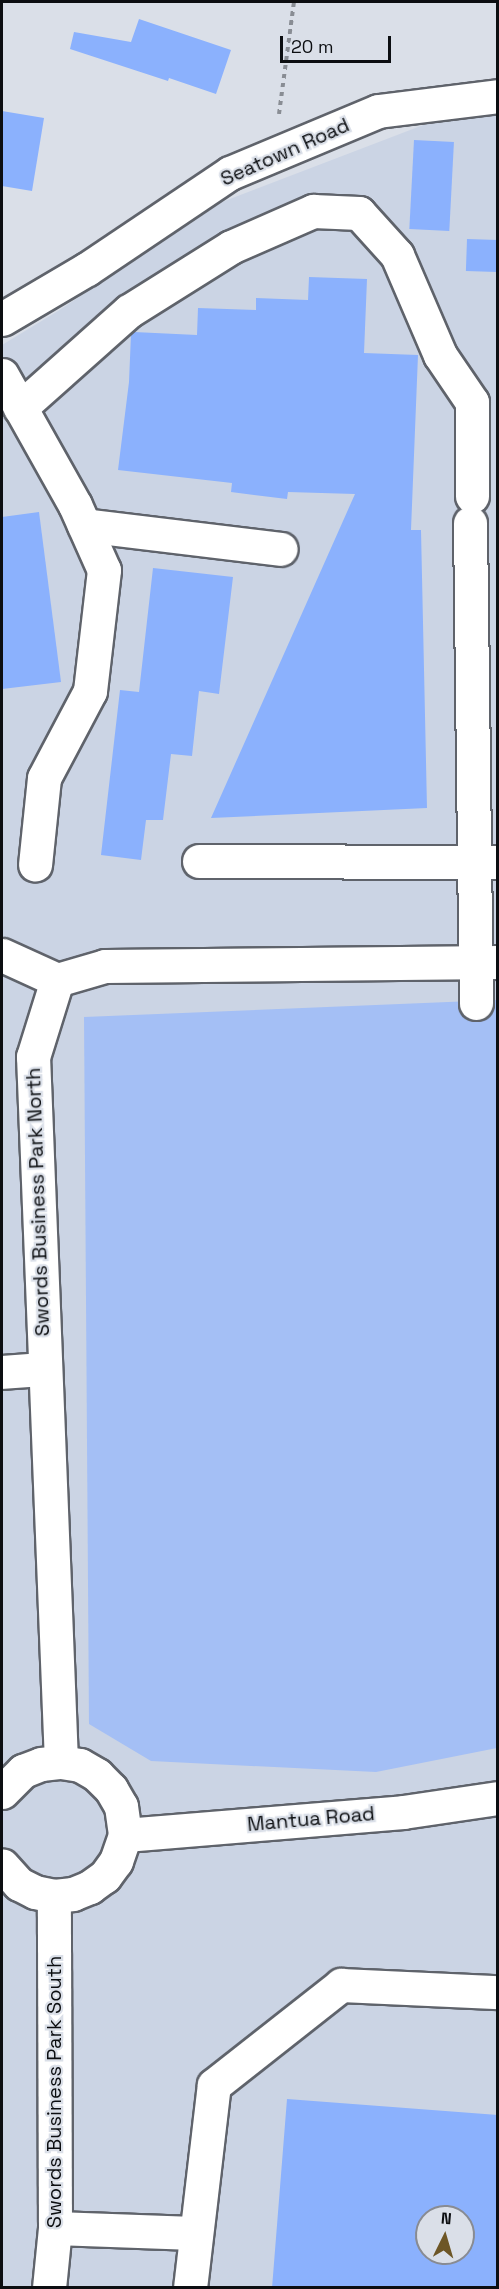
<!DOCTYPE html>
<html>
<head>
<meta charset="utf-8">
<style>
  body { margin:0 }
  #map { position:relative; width:499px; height:2289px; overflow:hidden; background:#dadfe8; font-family:"Space Grotesk",sans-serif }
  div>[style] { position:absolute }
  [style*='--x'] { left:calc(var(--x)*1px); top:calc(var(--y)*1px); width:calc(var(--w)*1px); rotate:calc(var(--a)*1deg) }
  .built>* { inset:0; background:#cbd4e4 }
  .green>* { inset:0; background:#a4bff5 }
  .building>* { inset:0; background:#8bb1fd; transform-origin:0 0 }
  .path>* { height:4px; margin-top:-2px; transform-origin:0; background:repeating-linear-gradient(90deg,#898d94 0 4.5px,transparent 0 9px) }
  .roads { filter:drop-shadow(2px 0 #5f636b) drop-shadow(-2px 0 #5f636b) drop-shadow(0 2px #5f636b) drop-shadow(0 -2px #5f636b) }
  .minor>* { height:33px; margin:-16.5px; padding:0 16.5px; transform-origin:16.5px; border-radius:16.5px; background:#fff }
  span { translate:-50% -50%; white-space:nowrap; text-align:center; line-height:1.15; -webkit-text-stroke:4.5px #dadfe8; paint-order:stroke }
  .street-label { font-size:20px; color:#0c0e11 }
  .frame { position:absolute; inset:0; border:3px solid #0c0e11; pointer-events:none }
  .north { position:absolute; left:415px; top:2205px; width:60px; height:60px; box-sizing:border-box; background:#dadfe8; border:2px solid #888b92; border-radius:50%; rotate:5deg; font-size:16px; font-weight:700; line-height:24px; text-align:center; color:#0c0e11 }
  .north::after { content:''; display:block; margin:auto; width:21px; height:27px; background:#6d5626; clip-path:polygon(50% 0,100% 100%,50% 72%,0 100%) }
  .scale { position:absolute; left:280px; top:36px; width:111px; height:27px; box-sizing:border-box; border:3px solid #0c0e11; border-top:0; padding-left:8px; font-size:18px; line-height:21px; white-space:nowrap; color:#0c0e11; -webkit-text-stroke:4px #dadfe8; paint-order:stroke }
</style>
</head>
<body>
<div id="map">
  <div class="built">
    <i style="clip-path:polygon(evenodd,497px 110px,497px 2287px,2px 2287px,2px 345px,58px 311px,222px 202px,452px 114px,497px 110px,427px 2217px,463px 2217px,463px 2253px,427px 2253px,427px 2217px)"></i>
  </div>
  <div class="green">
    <i style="clip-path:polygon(497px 1000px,497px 1748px,376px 1772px,151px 1761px,89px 1724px,84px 1017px)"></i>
  </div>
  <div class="building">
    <i style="clip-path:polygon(139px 19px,231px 50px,216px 94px,169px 78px,168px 81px,70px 49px,74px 32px,131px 42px)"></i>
    <i style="clip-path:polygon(2px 111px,44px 118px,32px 191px,2px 186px)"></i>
    <i style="left:414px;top:140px;width:40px;height:89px;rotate:3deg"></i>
    <i style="left:467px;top:239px;width:31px;height:32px;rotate:2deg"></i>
    <i style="clip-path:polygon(309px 277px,367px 279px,364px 353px,418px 355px,411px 530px,421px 530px,427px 808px,211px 818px,355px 494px,288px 492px,287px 499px,231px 492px,232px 483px,118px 470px,129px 382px,131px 334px,134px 332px,197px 335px,198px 308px,256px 310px,256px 298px,308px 300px)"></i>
    <i style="clip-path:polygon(39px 512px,61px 682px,2px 689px,2px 517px)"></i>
    <i style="clip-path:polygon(153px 568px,233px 577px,219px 694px,199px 691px,192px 756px,171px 754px,163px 820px,146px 820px,141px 860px,101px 855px,120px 690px,139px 692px)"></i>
    <i style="clip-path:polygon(evenodd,287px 2099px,498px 2115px,498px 2288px,272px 2288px,287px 2099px,427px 2217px,463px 2217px,463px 2253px,427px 2253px,427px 2217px)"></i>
  </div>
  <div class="path">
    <i style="--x:279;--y:114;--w:113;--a:-82.4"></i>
  </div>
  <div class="roads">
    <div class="minor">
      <i style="--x:2;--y:319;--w:99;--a:-30.5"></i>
      <i style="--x:87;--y:269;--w:172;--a:-33.9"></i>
      <i style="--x:230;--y:173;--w:160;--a:-22.7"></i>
      <i style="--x:378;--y:111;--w:121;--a:-7.1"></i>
      <i style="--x:2;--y:375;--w:149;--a:60.7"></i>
      <i style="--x:75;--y:505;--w:71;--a:66"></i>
      <i style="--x:104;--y:570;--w:122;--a:96.6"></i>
      <i style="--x:90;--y:691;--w:98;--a:117.9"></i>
      <i style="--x:44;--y:778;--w:87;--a:95.9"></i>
      <i style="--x:20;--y:408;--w:146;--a:-41.7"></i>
      <i style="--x:129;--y:311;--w:120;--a:-32.1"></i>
      <i style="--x:231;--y:247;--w:90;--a:-23.7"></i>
      <i style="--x:313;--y:211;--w:46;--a:2.5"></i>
      <i style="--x:359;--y:213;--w:57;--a:47.9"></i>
      <i style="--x:397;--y:255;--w:109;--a:66.7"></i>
      <i style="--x:440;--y:355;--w:57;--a:55.8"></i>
      <i style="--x:472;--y:402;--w:94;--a:90"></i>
      <i style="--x:470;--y:523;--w:480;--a:89.3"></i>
      <i style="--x:84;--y:525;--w:198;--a:6.9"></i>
      <i style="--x:199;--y:861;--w:299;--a:0.2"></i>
      <i style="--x:2;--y:955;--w:60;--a:24.4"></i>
      <i style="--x:2;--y:1372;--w:41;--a:-4.2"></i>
      <i style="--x:61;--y:1762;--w:706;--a:-92.27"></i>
      <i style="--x:33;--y:1057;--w:81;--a:-72.7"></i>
      <i style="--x:57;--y:980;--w:50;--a:-16.3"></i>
      <i style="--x:105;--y:966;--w:393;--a:-0.6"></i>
      <i style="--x:2;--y:1792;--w:30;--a:-45"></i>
      <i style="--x:23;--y:1771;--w:19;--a:-21"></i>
      <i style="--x:41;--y:1764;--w:20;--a:-6"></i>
      <i style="--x:61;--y:1762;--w:19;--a:9"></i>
      <i style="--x:80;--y:1765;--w:20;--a:30"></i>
      <i style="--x:97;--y:1775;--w:20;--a:45"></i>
      <i style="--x:111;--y:1789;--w:20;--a:60"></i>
      <i style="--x:121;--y:1806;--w:29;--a:82"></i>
      <i style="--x:125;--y:1835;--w:28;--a:109"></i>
      <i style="--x:116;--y:1861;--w:19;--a:126"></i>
      <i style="--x:105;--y:1876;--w:19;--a:144"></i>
      <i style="--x:90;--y:1887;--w:18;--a:158"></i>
      <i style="--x:73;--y:1894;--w:19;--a:174"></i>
      <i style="--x:54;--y:1896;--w:19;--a:-168"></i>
      <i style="--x:35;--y:1892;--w:18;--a:-153"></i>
      <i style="--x:19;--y:1884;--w:25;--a:-132"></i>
      <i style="--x:125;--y:1835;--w:279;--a:-4.7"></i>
      <i style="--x:403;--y:1812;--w:96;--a:-8.4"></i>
      <i style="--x:55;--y:2228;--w:139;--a:2.1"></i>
      <i style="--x:49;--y:2288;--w:60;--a:-84.3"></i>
      <i style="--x:55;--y:2228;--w:332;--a:-90.2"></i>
      <i style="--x:190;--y:2288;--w:204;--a:-83.3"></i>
      <i style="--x:214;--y:2085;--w:162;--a:-38.2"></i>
      <i style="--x:341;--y:1985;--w:157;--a:2.6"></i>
    </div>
  </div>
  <div class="street-label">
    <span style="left:285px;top:152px;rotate:-24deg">Seatown Road</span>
    <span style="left:38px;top:1202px;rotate:-92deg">Swords Business Park North</span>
    <span style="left:311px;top:1819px;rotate:-5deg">Mantua Road</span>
    <span style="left:54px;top:2092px;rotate:-90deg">Swords Business Park South</span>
  </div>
  <div class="frame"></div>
  <div class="north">N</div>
  <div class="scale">20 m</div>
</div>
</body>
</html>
